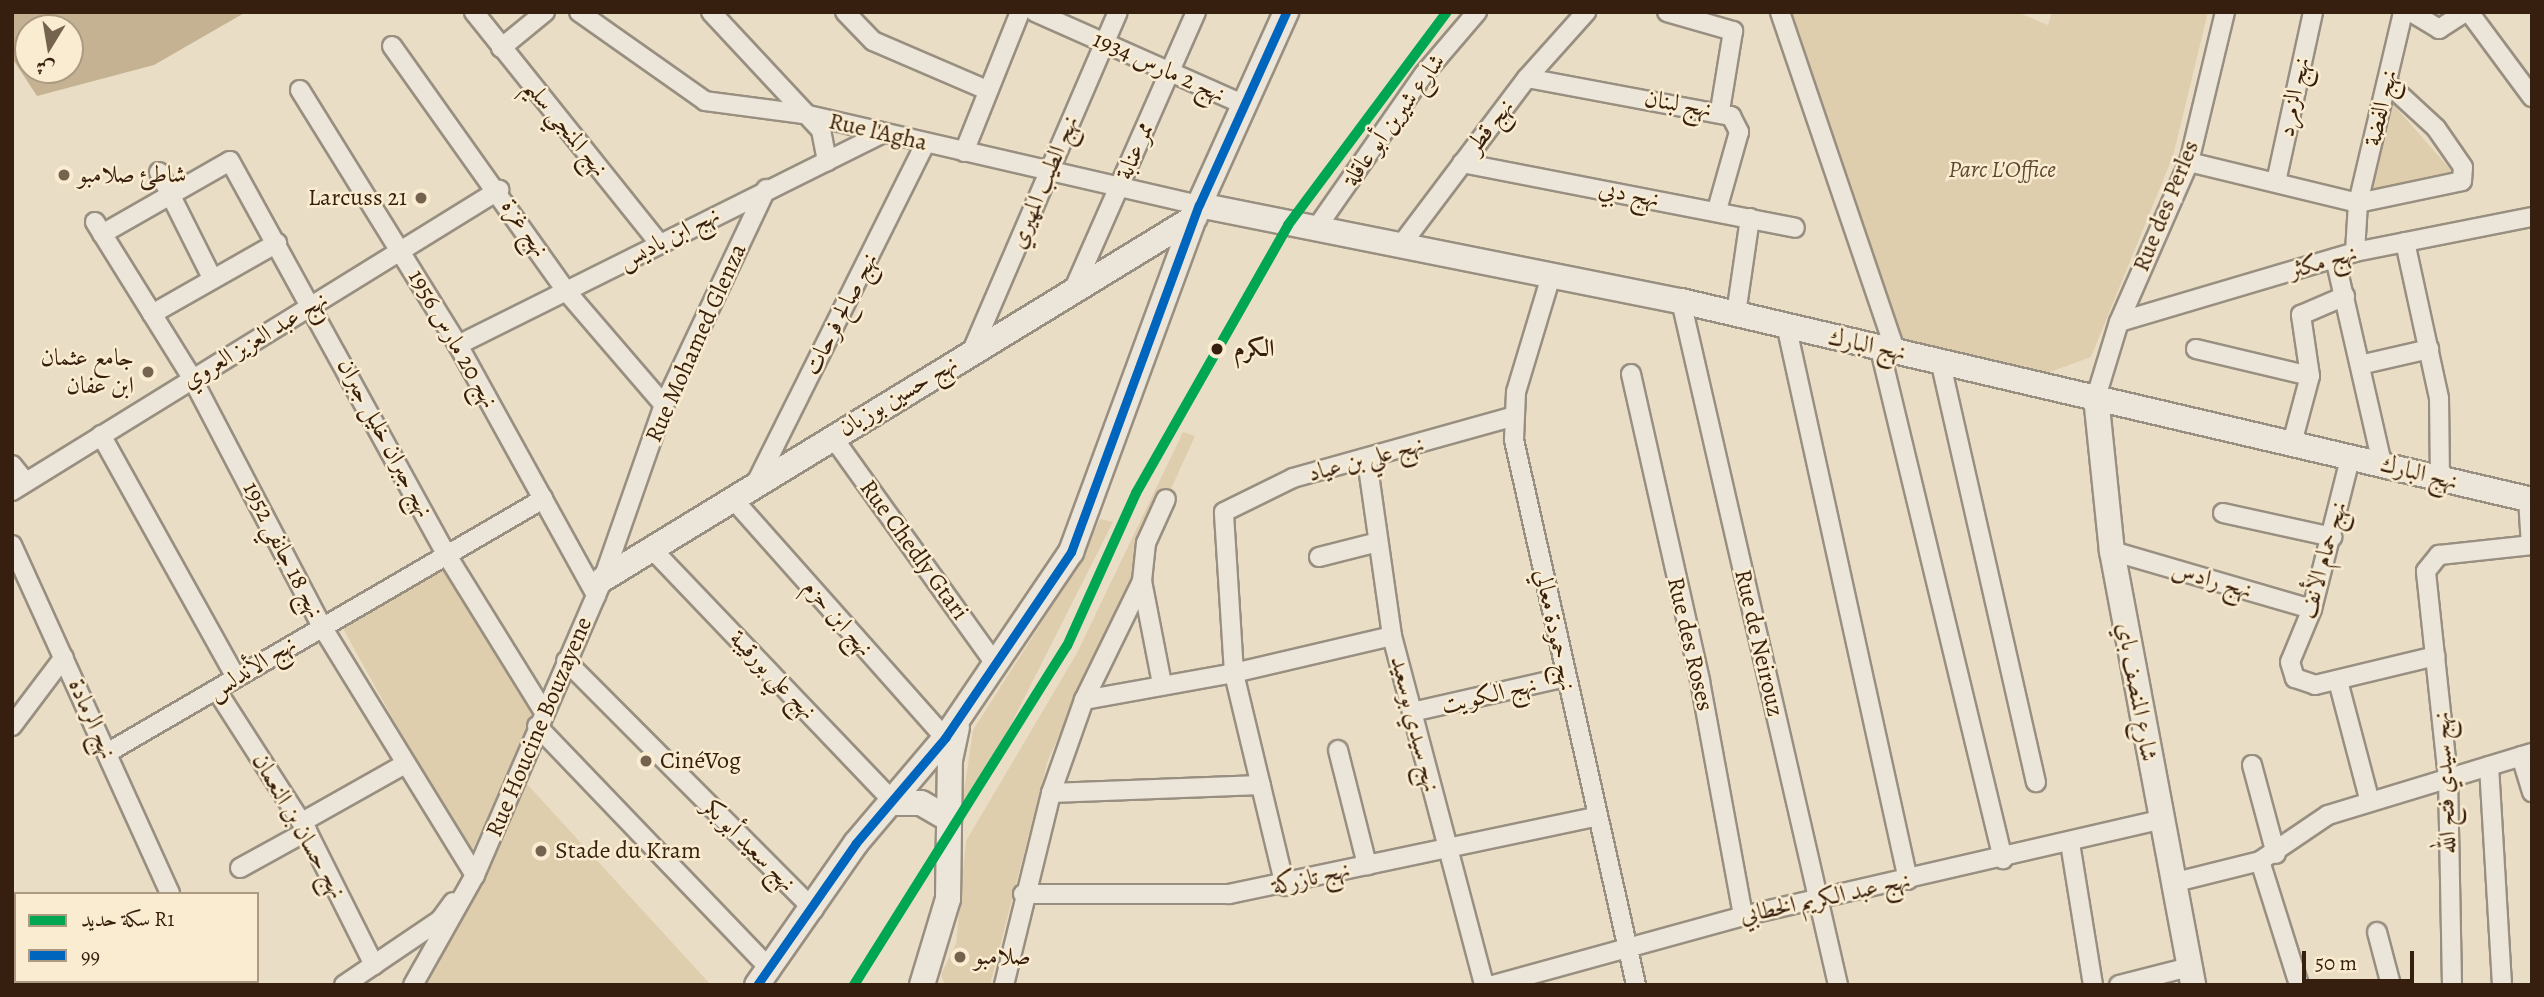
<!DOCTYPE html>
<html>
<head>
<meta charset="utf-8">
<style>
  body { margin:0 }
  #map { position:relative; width:2544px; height:997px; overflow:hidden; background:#e9ddc5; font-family:Alegreya,Amiri,serif }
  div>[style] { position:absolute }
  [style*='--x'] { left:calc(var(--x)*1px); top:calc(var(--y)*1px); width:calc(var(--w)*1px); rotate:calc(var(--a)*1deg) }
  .green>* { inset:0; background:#dfcead }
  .water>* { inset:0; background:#c5b293 }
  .roads { filter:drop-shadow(2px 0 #998f80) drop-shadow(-2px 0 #998f80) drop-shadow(0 2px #998f80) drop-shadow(0 -2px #998f80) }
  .street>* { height:18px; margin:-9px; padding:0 9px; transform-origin:9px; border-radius:9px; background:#ece6da }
  .secondary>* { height:24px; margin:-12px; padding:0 12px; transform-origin:12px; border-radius:12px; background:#ece6da }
  .bus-1>* { height:9px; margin:-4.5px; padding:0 4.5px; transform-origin:4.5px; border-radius:4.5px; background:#0065bd }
  .rail-1>* { height:10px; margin:-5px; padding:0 5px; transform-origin:5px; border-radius:5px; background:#00a651 }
  .dots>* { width:19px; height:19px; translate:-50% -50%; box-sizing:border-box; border:4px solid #faecd0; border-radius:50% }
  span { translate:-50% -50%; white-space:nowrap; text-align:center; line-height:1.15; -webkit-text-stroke:5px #faecd0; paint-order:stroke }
  .street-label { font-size:24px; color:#371f0f }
  .park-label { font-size:24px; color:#5f4832; font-style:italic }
  .poi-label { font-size:24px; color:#371f0f }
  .left { translate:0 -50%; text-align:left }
  .right { translate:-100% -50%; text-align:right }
  .stop-label { font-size:24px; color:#371f0f; font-weight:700 }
  .frame { position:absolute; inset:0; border:14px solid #371f0f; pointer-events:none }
  .legend { position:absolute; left:14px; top:892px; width:245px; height:91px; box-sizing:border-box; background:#faecd0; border:2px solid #ac9a83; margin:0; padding:9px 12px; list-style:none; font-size:21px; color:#371f0f }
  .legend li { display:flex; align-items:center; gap:14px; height:35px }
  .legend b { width:35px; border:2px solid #ac9a83 }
  .north { position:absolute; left:14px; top:14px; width:70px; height:70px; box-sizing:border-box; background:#faecd0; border:2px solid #ac9a83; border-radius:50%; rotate:191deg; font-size:19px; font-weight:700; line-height:28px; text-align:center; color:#371f0f }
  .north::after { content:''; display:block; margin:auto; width:24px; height:32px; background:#75624f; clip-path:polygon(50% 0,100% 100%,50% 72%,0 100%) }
  .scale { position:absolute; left:2302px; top:951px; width:112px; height:32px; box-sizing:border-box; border:4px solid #371f0f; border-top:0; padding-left:9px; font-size:21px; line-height:24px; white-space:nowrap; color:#371f0f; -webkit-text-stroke:5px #faecd0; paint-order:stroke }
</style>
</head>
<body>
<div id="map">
  <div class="green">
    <i style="clip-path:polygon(1784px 12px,2017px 12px,2048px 25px,2052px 12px,2208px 12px,2173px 156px,2091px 357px,2039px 376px,1902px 343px)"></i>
    <i style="clip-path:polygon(2391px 102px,2458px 178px,2367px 196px)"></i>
    <i style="clip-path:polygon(1183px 432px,1195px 436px,1048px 760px,990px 985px,945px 985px,941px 974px,956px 944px,966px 841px,1077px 653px)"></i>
    <i style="clip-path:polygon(1100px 519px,1113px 522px,1003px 740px,962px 805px,973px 730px,1079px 564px)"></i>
    <i style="clip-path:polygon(450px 561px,535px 720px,469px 857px,340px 623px)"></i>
    <i style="clip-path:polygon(526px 783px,711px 985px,426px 985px)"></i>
  </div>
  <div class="water">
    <i style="clip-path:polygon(evenodd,12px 12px,246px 12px,154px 65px,37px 96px,12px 58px,12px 12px,28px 28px,70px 28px,70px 70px,28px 70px,28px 28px)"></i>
  </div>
  <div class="roads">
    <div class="street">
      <i style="--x:474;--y:12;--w:296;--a:51.3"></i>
      <i style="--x:579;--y:12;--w:154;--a:35.2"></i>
      <i style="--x:705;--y:101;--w:100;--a:7.5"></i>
      <i style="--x:804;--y:114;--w:405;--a:13"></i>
      <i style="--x:711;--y:12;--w:161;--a:47"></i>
      <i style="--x:821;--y:130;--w:32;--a:79"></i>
      <i style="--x:845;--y:12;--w:40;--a:46"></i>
      <i style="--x:873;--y:41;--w:124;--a:23.3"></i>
      <i style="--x:1035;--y:12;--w:230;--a:23.9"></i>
      <i style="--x:1667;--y:12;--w:69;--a:16.1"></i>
      <i style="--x:1733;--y:31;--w:80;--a:99.3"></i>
      <i style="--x:1780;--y:12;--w:357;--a:71.2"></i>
      <i style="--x:2411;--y:12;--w:33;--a:31"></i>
      <i style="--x:2439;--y:29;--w:31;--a:-33"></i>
      <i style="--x:2469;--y:12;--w:106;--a:53.5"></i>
      <i style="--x:392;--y:46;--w:301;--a:54.6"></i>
      <i style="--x:566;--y:291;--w:150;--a:49.3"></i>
      <i style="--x:501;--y:48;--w:57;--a:-39.3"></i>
      <i style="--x:1527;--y:78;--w:208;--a:10.6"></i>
      <i style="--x:1731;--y:116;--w:18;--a:63"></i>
      <i style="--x:1739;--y:132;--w:81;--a:105.8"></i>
      <i style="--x:300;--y:90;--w:300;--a:58.2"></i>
      <i style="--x:458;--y:345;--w:286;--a:61.1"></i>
      <i style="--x:964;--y:152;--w:151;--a:-68.2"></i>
      <i style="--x:2189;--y:162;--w:174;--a:13.6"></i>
      <i style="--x:2358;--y:203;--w:106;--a:-11.9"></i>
      <i style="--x:2462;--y:181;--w:14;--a:-86"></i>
      <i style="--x:2463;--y:167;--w:47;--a:-124.7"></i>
      <i style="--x:2436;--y:128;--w:67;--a:-137.4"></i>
      <i style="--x:1462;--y:163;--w:339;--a:11"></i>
      <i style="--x:159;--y:172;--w:116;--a:63.4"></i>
      <i style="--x:2276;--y:182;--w:174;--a:-77.7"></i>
      <i style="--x:95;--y:222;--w:184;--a:58.1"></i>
      <i style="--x:192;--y:378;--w:279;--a:62.4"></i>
      <i style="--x:321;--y:625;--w:294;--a:58.4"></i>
      <i style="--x:1315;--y:230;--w:190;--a:-55.1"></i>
      <i style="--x:1424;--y:74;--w:82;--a:-49.5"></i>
      <i style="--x:102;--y:234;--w:147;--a:-29.7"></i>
      <i style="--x:230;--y:161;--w:448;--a:61.2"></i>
      <i style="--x:446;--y:554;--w:186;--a:58.2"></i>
      <i style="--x:2405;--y:242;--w:160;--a:77.7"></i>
      <i style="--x:2439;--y:398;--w:82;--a:89.3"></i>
      <i style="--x:1401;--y:245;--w:209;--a:-53"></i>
      <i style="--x:1527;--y:78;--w:89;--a:-48.2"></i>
      <i style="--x:2355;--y:252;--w:49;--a:-86.5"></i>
      <i style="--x:2358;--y:203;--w:196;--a:-76.7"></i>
      <i style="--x:2335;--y:258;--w:211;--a:77.1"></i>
      <i style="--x:1551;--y:276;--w:121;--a:106.8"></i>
      <i style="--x:1516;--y:392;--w:48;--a:92.4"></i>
      <i style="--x:1514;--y:440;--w:558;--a:77.38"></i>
      <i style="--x:1073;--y:291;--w:305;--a:-66.2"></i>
      <i style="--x:1681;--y:301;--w:702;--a:77.07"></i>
      <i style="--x:152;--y:314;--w:144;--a:-29.6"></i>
      <i style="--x:1736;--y:314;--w:97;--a:-81.7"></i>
      <i style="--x:2119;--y:322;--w:246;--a:-16.5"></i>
      <i style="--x:2355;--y:252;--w:180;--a:-11.2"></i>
      <i style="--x:1787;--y:329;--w:564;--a:77.61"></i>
      <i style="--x:458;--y:345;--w:473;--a:-26.5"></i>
      <i style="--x:1879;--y:345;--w:529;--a:76.44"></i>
      <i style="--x:2196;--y:349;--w:117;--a:13.3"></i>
      <i style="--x:971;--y:353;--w:371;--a:-66.7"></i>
      <i style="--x:1940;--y:360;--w:433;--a:77.2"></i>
      <i style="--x:2364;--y:364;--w:67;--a:-13"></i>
      <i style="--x:1631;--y:374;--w:315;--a:77.3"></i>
      <i style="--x:1700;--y:681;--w:239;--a:79.6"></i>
      <i style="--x:2096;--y:397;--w:78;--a:-73"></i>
      <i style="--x:2119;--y:322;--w:175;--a:-66.4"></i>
      <i style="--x:2189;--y:162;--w:154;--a:-76.5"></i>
      <i style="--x:101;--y:435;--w:274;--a:60.9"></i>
      <i style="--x:832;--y:436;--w:282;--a:54.4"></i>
      <i style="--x:2292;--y:443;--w:69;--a:-75"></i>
      <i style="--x:2310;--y:376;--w:62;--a:-98.4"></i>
      <i style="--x:2301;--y:315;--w:48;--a:-23.4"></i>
      <i style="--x:2351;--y:455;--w:159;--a:104.2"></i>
      <i style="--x:2312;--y:609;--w:57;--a:112.5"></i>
      <i style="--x:2290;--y:662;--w:17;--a:73"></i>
      <i style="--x:2295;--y:678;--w:21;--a:19"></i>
      <i style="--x:2315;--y:685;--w:124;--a:-13.5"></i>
      <i style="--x:1367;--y:460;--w:178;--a:81.9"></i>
      <i style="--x:1392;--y:636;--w:361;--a:75.2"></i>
      <i style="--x:12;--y:465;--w:21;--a:51"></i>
      <i style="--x:756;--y:483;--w:379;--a:-63.5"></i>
      <i style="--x:12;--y:491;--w:573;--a:-31.72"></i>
      <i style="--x:732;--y:498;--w:321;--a:48.4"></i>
      <i style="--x:2528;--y:499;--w:46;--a:86.3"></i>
      <i style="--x:2223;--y:513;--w:112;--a:12.4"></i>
      <i style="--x:12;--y:545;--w:383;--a:65.6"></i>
      <i style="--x:650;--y:547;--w:354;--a:46.3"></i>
      <i style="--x:2112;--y:551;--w:208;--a:16.2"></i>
      <i style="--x:1319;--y:557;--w:57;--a:-14.3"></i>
      <i style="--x:1142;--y:581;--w:105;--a:79"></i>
      <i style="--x:566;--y:661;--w:351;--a:45.1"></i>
      <i style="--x:2338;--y:681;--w:125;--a:75.2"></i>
      <i style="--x:217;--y:691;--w:166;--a:57.3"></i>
      <i style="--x:307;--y:831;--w:150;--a:63.4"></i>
      <i style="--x:1084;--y:700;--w:152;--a:-10.2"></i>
      <i style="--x:1234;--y:673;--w:161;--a:-93.6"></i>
      <i style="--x:1224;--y:512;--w:77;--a:-26.2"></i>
      <i style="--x:1293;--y:478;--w:227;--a:-15.6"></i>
      <i style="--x:1412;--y:712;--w:158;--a:-12.8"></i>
      <i style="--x:12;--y:726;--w:86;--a:-53"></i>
      <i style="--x:537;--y:726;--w:337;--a:46.2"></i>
      <i style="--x:1338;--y:750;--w:119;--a:75.8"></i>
      <i style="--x:107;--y:753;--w:505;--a:-30.22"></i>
      <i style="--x:2521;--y:756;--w:38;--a:73"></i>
      <i style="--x:2252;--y:765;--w:92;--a:74.9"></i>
      <i style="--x:2489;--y:766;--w:219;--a:86.6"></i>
      <i style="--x:1051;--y:793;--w:210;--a:-2.2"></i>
      <i style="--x:302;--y:822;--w:118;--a:-29.4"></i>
      <i style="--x:2070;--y:843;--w:144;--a:80.8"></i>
      <i style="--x:2260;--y:861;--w:130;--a:72.5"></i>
      <i style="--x:240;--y:868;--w:77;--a:-28.9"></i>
      <i style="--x:2172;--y:883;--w:91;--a:-14"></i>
      <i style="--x:2260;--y:861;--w:82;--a:-34.1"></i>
      <i style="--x:2328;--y:815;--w:213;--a:-16.9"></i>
      <i style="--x:1285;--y:886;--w:219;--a:-103.5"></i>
      <i style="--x:1234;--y:673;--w:162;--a:-13.2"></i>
      <i style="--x:1023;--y:894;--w:206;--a:0"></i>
      <i style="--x:1229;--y:894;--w:373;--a:-11.9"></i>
      <i style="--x:2377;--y:932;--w:55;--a:75.2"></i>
      <i style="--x:209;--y:981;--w:4;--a:76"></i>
      <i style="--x:344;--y:985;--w:116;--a:-34.1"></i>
      <i style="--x:440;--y:920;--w:22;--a:-54"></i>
      <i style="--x:413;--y:985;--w:126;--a:-60.6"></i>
      <i style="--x:475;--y:875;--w:322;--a:-66.6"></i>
      <i style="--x:603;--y:579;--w:184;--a:-70.7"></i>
      <i style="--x:664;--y:405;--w:239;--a:-64.7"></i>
      <i style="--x:1004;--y:985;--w:198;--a:-76.2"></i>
      <i style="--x:1051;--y:793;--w:99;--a:-70.5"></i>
      <i style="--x:1084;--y:700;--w:132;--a:-64"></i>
      <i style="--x:1142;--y:581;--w:38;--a:-84"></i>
      <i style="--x:1146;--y:543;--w:48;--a:-65.6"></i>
      <i style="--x:1493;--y:985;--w:259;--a:-15.4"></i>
      <i style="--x:1743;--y:916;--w:428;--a:-13"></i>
      <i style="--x:2119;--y:985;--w:72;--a:-14.4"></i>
      <i style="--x:2452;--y:985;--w:207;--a:-91.1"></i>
      <i style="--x:2448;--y:778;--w:208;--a:-96.1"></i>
      <i style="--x:2426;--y:571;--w:21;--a:-51"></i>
      <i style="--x:2439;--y:555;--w:94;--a:-6.1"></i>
    </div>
    <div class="secondary">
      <i style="--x:1199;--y:205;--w:491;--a:11.3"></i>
      <i style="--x:1681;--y:301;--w:874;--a:13.16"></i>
      <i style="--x:2096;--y:397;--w:155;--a:84.1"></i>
      <i style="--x:2112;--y:551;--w:441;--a:79.4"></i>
      <i style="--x:603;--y:579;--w:694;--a:-31.45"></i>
      <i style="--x:895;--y:803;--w:26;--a:0"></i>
      <i style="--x:921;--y:803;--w:30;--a:30"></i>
      <i style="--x:757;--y:985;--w:173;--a:-55.1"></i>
      <i style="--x:856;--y:843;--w:138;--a:-49.7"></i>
      <i style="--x:945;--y:738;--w:225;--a:-55.9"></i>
      <i style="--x:1071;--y:552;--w:370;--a:-69.8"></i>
      <i style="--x:1199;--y:205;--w:212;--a:-65.7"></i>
      <i style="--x:922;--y:985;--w:90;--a:-73.2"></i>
      <i style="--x:948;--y:899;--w:139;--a:-89.2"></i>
      <i style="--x:950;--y:760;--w:33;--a:-78"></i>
    </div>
  </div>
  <div class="bus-1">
    <i style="--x:757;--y:985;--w:173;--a:-55.1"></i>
    <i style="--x:856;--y:843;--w:138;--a:-49.7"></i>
    <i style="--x:945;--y:738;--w:225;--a:-55.9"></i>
    <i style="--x:1071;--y:552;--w:370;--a:-69.8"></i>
    <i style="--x:1199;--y:205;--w:212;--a:-65.7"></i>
  </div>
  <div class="rail-1">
    <i style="--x:854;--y:985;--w:400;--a:-57.9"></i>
    <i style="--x:1067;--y:646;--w:168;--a:-65.7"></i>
    <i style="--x:1136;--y:493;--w:308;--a:-60.4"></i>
    <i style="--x:1288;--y:225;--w:266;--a:-53.3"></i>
  </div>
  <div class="dots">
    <i style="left:64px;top:175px;background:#75624f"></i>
    <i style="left:421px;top:198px;background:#75624f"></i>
    <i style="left:1217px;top:349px;background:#371f0f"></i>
    <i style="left:148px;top:372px;background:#75624f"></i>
    <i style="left:646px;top:761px;background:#75624f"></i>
    <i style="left:541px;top:851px;background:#75624f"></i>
    <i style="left:960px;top:957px;background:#75624f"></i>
  </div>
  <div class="street-label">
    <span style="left:1159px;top:67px;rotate:24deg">نهج 2 مارس 1934</span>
    <span style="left:2294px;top:97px;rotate:-78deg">نهج الزمرد</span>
    <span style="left:1678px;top:104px;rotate:10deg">نهج لبنان</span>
    <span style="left:2381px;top:108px;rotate:-77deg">نهج الفضة</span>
    <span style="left:1394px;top:120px;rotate:-54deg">شارع شيرين أبو عاقلة</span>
    <span style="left:1490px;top:126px;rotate:-52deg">نهج قطر</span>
    <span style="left:566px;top:128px;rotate:51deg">نهج المنجي سليم</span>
    <span style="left:878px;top:132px;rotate:13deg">Rue l'Agha</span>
    <span style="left:1135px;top:151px;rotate:-67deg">ممر عنابة</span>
    <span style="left:1044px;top:182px;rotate:-67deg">نهج الطيب المهيري</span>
    <span style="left:1629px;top:194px;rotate:11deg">نهج دبي</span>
    <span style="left:2166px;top:206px;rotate:-68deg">Rue des Perles</span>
    <span style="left:525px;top:228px;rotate:56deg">نهج غزة</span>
    <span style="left:669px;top:238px;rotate:-27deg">نهج ابن باديس</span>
    <span style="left:2323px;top:262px;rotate:-16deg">نهج مكثر</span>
    <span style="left:841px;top:314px;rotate:-63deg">نهج صالح فرحات</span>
    <span style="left:453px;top:339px;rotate:60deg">نهج 20 مارس 1956</span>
    <span style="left:255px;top:340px;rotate:-31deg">نهج عبد العزيز العروي</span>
    <span style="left:696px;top:343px;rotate:-66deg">Rue Mohamed Glenza</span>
    <span style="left:1867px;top:345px;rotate:12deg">نهج البارك</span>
    <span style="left:898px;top:396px;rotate:-31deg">نهج حسين بوزيان</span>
    <span style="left:385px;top:438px;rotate:62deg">نهج جبران خليل جبران</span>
    <span style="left:1366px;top:459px;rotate:-15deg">نهج علي بن عياد</span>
    <span style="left:2419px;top:473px;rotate:14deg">نهج البارك</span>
    <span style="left:283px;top:550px;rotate:63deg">نهج 18 جانفي 1952</span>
    <span style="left:914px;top:550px;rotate:54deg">Rue Chedly Gtari</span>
    <span style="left:2323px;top:560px;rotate:-74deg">نهج حمام الأنف</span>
    <span style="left:2212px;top:580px;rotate:16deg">نهج رادس</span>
    <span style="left:838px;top:618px;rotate:49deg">نهج ابن حزم</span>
    <span style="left:1555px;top:630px;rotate:78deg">نهج حمودة معالي</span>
    <span style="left:1759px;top:643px;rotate:77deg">Rue de Neirouz</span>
    <span style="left:1690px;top:644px;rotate:77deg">Rue des Roses</span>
    <span style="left:252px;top:668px;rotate:-32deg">نهج الأندلس</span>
    <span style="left:773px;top:675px;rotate:46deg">نهج علي بورقيبة</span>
    <span style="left:2137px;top:692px;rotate:80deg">شارع المنصف باي</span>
    <span style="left:1489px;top:695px;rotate:-13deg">نهج الكويت</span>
    <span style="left:92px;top:719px;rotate:66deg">نهج الرمادة</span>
    <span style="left:1415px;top:724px;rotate:76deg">نهج سيدي بوسعيد</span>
    <span style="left:539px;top:727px;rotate:-67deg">Rue Houcine Bouzayene</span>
    <span style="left:2445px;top:783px;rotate:-93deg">نهج سيدي فتح الله</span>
    <span style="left:299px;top:826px;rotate:60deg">نهج حسان بن النعمان</span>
    <span style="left:749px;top:845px;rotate:45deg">نهج سعيد أبو بكر</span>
    <span style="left:1311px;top:878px;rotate:-13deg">نهج تازركة</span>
    <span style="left:1825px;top:898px;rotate:-12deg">نهج عبد الكريم الخطابي</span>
  </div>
  <div class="park-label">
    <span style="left:2002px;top:170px">Parc L'Office</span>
  </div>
  <div class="poi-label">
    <span class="left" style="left:78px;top:175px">شاطئ صلامبو</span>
    <span class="right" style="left:407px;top:198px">Larcuss 21</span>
    <span class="right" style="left:134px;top:372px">جامع عثمان<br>ابن عفان</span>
    <span class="left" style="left:660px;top:761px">CinéVog</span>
    <span class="left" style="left:555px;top:851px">Stade du Kram</span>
    <span class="left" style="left:974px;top:957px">صلامبو</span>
  </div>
  <div class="stop-label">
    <span class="left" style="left:1234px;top:349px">الكرم</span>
  </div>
  <div class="frame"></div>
  <ul class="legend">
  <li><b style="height:9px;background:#00a651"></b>سكة حديد R1</li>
  <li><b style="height:9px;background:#0065bd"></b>99</li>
  </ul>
  <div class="north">ش</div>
  <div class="scale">50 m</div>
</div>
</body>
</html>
